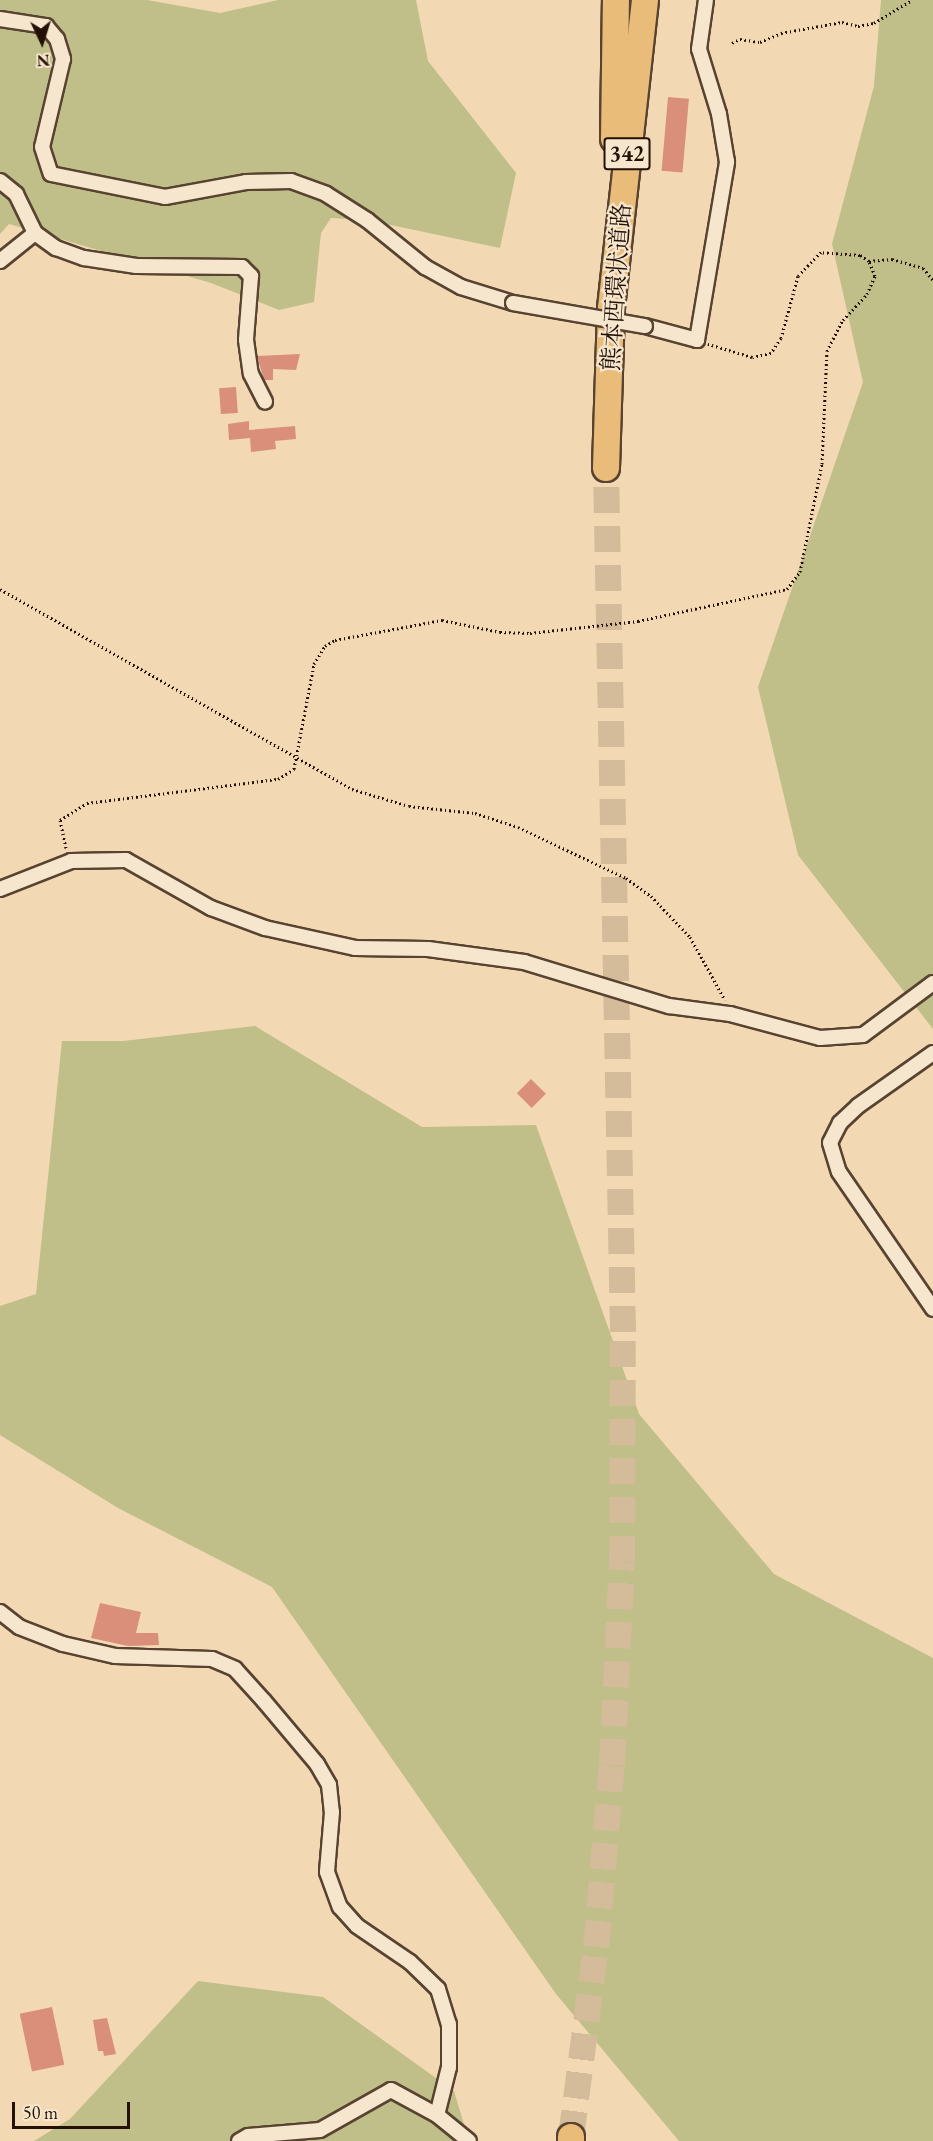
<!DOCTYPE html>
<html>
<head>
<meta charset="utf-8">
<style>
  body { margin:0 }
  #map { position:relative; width:933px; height:2141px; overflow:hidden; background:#f3d9b3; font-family:"EB Garamond","Noto Serif JP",serif }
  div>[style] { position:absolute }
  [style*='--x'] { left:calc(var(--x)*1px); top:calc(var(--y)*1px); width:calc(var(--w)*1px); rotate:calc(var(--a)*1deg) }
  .green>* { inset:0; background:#c0be89 }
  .building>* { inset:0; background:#da8f7b; transform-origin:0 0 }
  .motorway-tunnel>* { height:26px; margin-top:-13px; transform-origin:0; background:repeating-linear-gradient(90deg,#d4bb99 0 26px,transparent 0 39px) }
  .path>* { height:3px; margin-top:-1.5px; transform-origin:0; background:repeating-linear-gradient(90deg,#241106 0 1.5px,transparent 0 4.5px) }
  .roads { filter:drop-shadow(2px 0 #584331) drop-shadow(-2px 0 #584331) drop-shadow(0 2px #584331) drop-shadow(0 -2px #584331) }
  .minor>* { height:14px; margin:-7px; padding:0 7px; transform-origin:7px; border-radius:7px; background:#f7e6ce }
  .motorway>* { height:26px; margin:-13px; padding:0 13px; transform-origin:13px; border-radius:13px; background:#eabc7a }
  .bridges { filter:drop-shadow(2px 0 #584331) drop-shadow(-2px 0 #584331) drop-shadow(0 2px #584331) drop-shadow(0 -2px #584331) }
  .minor-bridge>* { height:14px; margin:-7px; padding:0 7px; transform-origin:7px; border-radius:7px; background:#f7e6ce }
  span { translate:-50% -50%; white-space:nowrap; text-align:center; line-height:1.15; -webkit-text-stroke:4.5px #f7e6ce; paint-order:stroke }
  .shield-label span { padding:2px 4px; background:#f7e6ce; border:2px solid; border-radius:4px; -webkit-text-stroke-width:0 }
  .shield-label { font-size:22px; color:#241106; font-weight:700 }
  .street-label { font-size:24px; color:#241106 }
  .north { position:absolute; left:12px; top:12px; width:60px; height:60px; -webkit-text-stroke:4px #f7e6ce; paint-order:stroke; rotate:176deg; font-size:16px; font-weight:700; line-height:24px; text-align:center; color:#241106 }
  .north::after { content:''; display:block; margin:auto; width:21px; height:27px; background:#241106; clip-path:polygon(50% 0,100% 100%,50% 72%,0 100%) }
  .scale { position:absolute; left:12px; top:2102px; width:118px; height:27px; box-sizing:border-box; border:3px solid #241106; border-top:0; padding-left:8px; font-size:18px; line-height:21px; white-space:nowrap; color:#241106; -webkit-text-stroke:4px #f7e6ce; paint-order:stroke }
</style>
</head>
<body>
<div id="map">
  <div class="green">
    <i style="clip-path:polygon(0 0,147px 0,220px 13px,278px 0,416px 0,428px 61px,516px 173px,500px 248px,367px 220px,331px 218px,321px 233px,314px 302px,279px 310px,211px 283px,9px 224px,0 234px)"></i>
    <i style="clip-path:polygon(881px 0,933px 0,933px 1029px,798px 855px,758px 687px,863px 382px,832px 244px,874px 86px)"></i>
    <i style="clip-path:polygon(255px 1026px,422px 1127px,536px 1125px,639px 1414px,774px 1574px,933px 1658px,933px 2141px,679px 2141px,556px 1994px,272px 1587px,118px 1508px,0 1435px,0 1306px,36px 1294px,62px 1041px,123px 1041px)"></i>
    <i style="clip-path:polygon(198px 1981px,323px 1997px,454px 2091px,469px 2141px,34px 2141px,70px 2119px)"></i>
  </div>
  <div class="building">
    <i style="left:668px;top:97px;width:21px;height:74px;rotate:5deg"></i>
    <i style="clip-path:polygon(300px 354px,296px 370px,273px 369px,273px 380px,264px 380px,257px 356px)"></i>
    <i style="left:236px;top:387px;width:26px;height:17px;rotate:86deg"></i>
    <i style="clip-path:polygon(249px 421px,249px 430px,295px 426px,296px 439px,275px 441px,276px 449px,251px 452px,250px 438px,229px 440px,228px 424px)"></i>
    <i style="left:531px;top:1079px;width:21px;height:20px;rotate:45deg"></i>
    <i style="clip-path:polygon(100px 1603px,141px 1612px,136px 1633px,158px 1633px,159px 1645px,128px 1646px,91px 1638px)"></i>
    <i style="left:52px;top:2007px;width:59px;height:33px;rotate:78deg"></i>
    <i style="clip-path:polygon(107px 2018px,116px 2054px,104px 2056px,103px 2051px,98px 2051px,93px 2020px)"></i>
  </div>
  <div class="motorway-tunnel">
    <i style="--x:571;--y:2137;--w:192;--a:-82.5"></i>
    <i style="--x:596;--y:1947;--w:183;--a:-85"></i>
    <i style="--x:612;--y:1765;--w:203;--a:-87.2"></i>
    <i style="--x:622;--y:1562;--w:230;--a:-89.8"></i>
    <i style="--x:623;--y:1332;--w:864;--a:-91.13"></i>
  </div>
  <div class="path">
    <i style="--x:732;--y:43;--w:9;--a:-27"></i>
    <i style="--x:740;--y:39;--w:20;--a:9"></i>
    <i style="--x:760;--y:42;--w:23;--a:-23"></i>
    <i style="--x:781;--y:33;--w:62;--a:-10.2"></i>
    <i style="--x:842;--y:22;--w:16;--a:14"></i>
    <i style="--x:858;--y:26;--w:16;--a:-11"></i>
    <i style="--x:874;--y:23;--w:44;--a:-31.2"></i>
    <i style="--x:869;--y:261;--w:23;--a:-5"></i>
    <i style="--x:892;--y:259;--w:32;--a:16"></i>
    <i style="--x:923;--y:268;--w:16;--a:50"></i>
    <i style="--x:0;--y:589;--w:405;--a:29.6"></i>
    <i style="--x:352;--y:789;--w:59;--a:16.6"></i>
    <i style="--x:409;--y:806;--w:66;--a:6.1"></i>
    <i style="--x:475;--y:813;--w:45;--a:18"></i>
    <i style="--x:518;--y:827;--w:119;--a:25.3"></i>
    <i style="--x:626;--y:878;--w:31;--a:36"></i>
    <i style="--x:651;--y:896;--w:57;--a:46.4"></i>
    <i style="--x:690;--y:937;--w:72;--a:60.9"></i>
    <i style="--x:66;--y:848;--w:29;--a:-102"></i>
    <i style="--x:60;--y:820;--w:32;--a:-32"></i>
    <i style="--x:87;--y:803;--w:193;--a:-7.2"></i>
    <i style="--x:278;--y:779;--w:19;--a:-32"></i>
    <i style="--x:294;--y:769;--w:107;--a:-79.2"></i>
    <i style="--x:314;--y:664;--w:21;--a:-59"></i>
    <i style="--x:325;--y:646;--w:12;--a:-31"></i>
    <i style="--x:335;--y:640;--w:109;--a:-10.6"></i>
    <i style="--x:442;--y:620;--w:59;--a:11.7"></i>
    <i style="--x:500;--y:632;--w:30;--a:2"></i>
    <i style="--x:530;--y:633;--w:109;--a:-6.3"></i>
    <i style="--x:638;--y:621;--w:152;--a:-12.1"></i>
    <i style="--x:787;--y:589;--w:21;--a:-53"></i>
    <i style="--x:800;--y:572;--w:110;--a:-78.5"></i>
    <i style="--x:822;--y:464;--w:113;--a:-87.5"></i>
    <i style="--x:827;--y:351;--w:35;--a:-63"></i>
    <i style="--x:843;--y:320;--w:35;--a:-47"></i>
    <i style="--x:867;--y:294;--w:20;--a:-66"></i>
    <i style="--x:875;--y:276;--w:16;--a:-112"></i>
    <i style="--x:869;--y:261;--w:11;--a:-146"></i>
    <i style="--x:860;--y:255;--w:39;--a:-176"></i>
    <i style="--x:821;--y:252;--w:33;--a:134"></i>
    <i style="--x:798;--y:276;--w:64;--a:105.3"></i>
    <i style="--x:781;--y:338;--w:18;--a:124"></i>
    <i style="--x:771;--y:353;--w:19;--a:168"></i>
    <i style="--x:752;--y:357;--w:46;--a:-163.5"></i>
  </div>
  <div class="roads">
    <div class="minor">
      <i style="--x:0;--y:19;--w:47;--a:8.7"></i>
      <i style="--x:46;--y:26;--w:17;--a:50"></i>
      <i style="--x:57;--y:39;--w:21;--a:73"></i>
      <i style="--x:63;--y:59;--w:90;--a:103.4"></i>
      <i style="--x:42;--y:147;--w:28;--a:72"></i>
      <i style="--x:51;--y:174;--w:116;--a:11.4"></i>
      <i style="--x:165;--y:197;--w:82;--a:-10.5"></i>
      <i style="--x:246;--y:182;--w:45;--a:-1.3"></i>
      <i style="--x:291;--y:181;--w:37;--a:20"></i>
      <i style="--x:326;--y:194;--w:49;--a:32.4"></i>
      <i style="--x:367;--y:220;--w:75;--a:39"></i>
      <i style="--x:425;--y:267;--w:41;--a:29.1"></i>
      <i style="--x:461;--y:287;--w:54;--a:17.1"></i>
      <i style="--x:0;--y:181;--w:21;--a:39"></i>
      <i style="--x:16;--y:194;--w:43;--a:64"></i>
      <i style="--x:35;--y:233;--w:26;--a:36"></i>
      <i style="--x:56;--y:248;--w:30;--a:20"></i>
      <i style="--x:84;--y:258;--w:53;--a:8.7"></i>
      <i style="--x:136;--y:266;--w:106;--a:0.5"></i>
      <i style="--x:242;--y:267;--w:13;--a:45"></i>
      <i style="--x:251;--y:276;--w:64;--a:94.5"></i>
      <i style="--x:246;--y:340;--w:34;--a:82"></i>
      <i style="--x:251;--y:374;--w:31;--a:63"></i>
      <i style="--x:0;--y:261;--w:45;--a:-38.7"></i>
      <i style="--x:645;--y:326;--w:54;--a:15.1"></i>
      <i style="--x:697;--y:340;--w:181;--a:-80.4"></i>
      <i style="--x:727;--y:162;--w:49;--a:-99.5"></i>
      <i style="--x:719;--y:114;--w:68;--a:-107.1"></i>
      <i style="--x:699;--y:49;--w:49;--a:-81.9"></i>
      <i style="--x:0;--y:889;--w:76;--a:-21.5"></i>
      <i style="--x:71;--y:861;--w:55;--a:-1"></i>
      <i style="--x:126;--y:860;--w:98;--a:29.5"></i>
      <i style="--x:211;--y:908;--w:58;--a:20.3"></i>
      <i style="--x:265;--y:928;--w:92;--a:12.5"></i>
      <i style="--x:355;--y:948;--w:73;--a:0.8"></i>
      <i style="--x:428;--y:949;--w:97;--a:7.7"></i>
      <i style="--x:524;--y:962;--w:152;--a:16.9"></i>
      <i style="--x:669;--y:1006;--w:62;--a:7.5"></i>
      <i style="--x:730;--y:1014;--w:93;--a:14.9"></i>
      <i style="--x:820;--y:1038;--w:43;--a:-4"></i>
      <i style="--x:863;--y:1035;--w:87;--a:-36.6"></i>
      <i style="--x:933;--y:1053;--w:92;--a:144.8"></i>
      <i style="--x:858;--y:1106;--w:25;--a:137"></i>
      <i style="--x:840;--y:1123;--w:22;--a:117"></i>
      <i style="--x:830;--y:1143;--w:30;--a:73"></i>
      <i style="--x:839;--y:1172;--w:166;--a:55.5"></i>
      <i style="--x:0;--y:1612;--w:24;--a:38"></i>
      <i style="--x:19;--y:1627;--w:47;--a:21.1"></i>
      <i style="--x:63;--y:1644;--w:53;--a:13"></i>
      <i style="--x:115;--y:1656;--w:97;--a:1.8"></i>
      <i style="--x:212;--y:1659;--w:25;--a:23"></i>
      <i style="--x:235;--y:1669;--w:43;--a:47.8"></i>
      <i style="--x:264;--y:1701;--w:82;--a:49.9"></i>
      <i style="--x:317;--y:1764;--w:24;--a:60"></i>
      <i style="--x:329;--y:1785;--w:27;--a:84"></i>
      <i style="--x:332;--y:1812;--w:60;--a:94.8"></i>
      <i style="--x:327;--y:1872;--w:37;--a:70"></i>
      <i style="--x:340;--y:1907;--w:25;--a:48"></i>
      <i style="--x:357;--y:1926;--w:64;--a:34.2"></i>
      <i style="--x:410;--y:1962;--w:39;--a:44"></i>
      <i style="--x:438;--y:1989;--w:37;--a:73"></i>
      <i style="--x:449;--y:2024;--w:43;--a:90"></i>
      <i style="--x:449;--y:2067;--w:49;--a:104"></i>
      <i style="--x:239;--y:2141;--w:10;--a:-29"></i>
      <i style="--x:248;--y:2136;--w:72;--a:-4.8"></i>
      <i style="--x:320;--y:2130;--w:81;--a:-29.4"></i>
      <i style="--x:391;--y:2090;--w:52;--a:28.5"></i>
      <i style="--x:437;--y:2115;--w:41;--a:39.1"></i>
    </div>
    <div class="motorway">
      <i style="--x:614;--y:139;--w:139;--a:-89.2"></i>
      <i style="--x:606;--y:468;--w:160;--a:-88.2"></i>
      <i style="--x:611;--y:308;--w:310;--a:-83.7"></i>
      <i style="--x:571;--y:2141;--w:4;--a:-90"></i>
    </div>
  </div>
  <div class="bridges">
    <div class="minor-bridge">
      <i style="--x:513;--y:303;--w:134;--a:9.9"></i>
    </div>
  </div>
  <div class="shield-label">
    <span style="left:627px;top:154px">342</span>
  </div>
  <div class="street-label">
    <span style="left:616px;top:287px;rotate:-86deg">熊本西環状道路</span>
  </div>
  <div class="north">N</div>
  <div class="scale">50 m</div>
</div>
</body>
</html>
